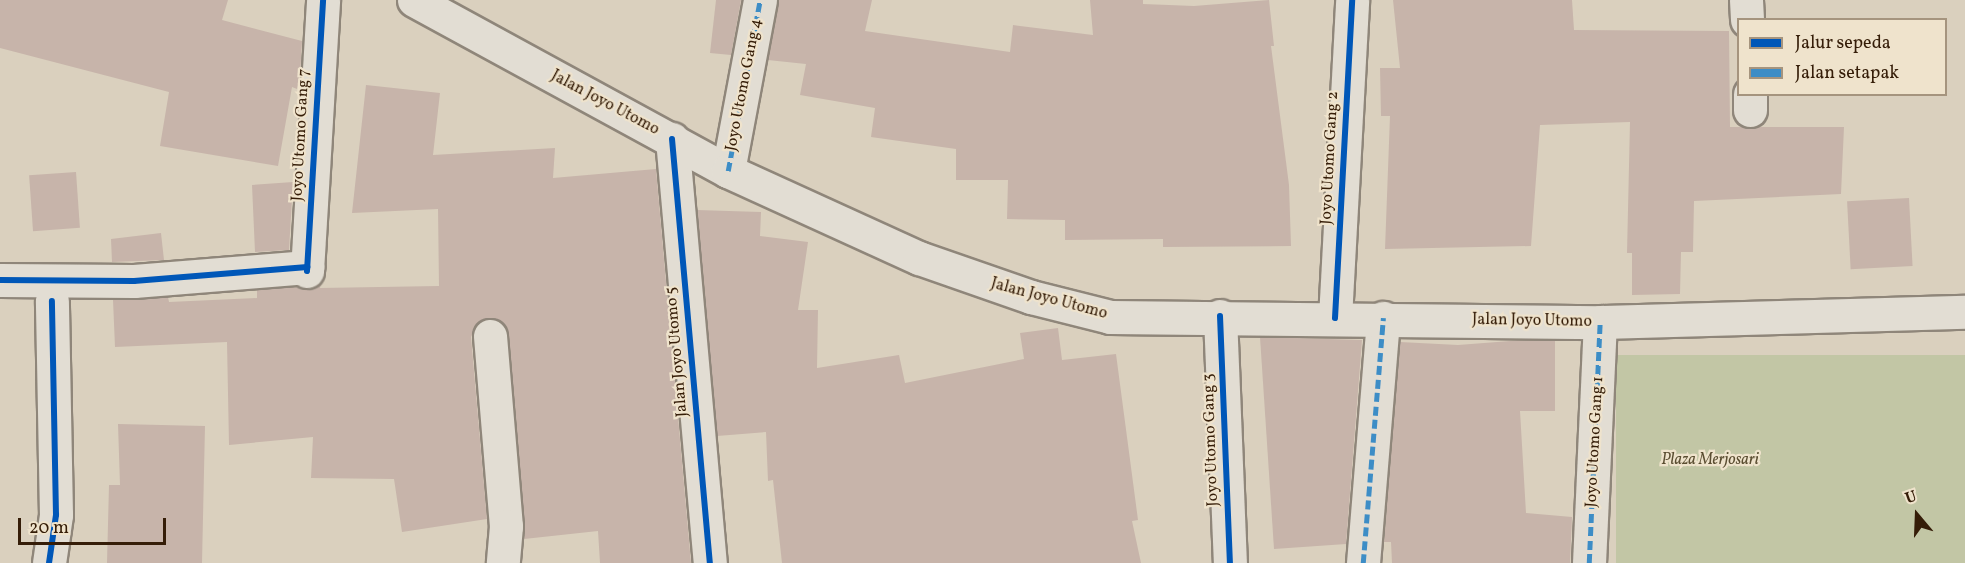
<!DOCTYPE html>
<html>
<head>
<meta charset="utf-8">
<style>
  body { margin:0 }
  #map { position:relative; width:1965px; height:563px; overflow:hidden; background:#dad0be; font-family:Vollkorn,serif }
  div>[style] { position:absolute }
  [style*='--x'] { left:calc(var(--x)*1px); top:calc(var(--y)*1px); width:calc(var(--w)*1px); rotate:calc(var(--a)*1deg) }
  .green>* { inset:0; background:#c2c6a5; transform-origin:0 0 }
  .building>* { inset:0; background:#c7b4aa; transform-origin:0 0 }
  .roads { filter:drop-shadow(2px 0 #8f867a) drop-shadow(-2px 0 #8f867a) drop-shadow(0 2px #8f867a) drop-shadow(0 -2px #8f867a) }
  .minor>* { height:33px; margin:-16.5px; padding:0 16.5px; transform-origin:16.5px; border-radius:16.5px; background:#e2ddd3 }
  .secondary>* { height:33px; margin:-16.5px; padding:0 16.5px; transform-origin:16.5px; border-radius:16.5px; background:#e2ddd3 }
  .quiet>* { height:4.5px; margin-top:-2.25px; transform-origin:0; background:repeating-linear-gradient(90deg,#3d8dc6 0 9px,transparent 0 13.5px) }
  .cycleway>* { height:6px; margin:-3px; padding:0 3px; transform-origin:3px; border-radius:3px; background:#0057b8 }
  span { translate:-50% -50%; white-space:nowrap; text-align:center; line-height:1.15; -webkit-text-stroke:4.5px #efe3cc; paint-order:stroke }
  .street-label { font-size:16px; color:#351d08 }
  .park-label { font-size:16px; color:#5a4d31; font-style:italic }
  .legend { position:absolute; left:1737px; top:18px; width:210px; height:78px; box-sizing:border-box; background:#efe3cc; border:2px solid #a5947e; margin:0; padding:8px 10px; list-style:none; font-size:18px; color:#351d08 }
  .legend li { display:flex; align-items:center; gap:12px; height:30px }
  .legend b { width:30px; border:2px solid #a5947e }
  .north { position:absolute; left:1887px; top:485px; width:60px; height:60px; -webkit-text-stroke:4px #efe3cc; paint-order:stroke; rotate:341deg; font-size:16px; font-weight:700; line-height:24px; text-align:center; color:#351d08 }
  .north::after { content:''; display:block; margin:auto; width:21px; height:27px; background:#351d08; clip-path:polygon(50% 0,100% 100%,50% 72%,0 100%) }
  .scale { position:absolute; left:18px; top:518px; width:148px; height:27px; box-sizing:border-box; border:3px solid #351d08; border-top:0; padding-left:8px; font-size:18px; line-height:21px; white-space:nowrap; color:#351d08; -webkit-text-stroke:4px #efe3cc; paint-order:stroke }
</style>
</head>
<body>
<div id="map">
  <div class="green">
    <i style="left:1616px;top:355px;width:349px;height:209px"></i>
  </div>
  <div class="building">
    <i style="clip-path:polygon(0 0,228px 0,222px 20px,302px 41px,300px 76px,297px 89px,292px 87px,278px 166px,160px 146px,169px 92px,0 48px)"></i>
    <i style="clip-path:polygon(716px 0,741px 0,731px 55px,710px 53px)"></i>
    <i style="clip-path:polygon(778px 0,872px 0,865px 31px,1010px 52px,1013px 25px,1093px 35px,1090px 0,1143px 0,1143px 4px,1194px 6px,1269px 0,1274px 46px,1271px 46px,1289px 185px,1291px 246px,1163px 247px,1163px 239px,1065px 240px,1065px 220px,1007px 219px,1008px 180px,956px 180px,956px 149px,871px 137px,875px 108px,800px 95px,806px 64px,768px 60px)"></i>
    <i style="clip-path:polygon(1393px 0,1572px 0,1574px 30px,1729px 31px,1730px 127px,1844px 127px,1841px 194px,1694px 201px,1693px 252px,1681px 252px,1680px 294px,1632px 295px,1632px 253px,1627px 253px,1630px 122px,1540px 125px,1531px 246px,1385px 249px,1390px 116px,1381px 116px,1380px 68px,1400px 68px)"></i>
    <i style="clip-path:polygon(366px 85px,440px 93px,433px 155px,555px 148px,553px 178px,656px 169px,691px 563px,600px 563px,598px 531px,524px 539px,509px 334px,497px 319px,479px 321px,471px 337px,487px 519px,402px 532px,394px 479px,311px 478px,313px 437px,229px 445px,227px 342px,115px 347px,113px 300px,168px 297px,169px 302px,257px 298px,257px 290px,297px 287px,306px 290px,321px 283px,320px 288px,439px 286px,438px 209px,352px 213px)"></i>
    <i style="left:76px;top:172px;width:56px;height:47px;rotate:86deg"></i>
    <i style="clip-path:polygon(293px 182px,289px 250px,255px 252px,252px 185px)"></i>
    <i style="left:1909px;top:198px;width:68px;height:62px;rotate:87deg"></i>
    <i style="clip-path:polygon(697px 210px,761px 212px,760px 236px,808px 242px,798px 310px,818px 310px,817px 368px,899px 355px,905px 383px,1024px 359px,1020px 333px,1058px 328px,1062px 360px,1116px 354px,1138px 520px,1132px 521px,1141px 563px,782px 563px,773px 480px,768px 481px,766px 432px,717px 436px)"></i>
    <i style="clip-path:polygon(161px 233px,164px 260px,112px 262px,111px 239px)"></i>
    <i style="clip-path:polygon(1260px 337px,1362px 340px,1346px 544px,1274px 549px)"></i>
    <i style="clip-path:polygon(1523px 340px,1555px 340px,1555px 411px,1520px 411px,1526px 513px,1572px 517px,1570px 563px,1392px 563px,1391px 542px,1384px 542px,1400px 342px,1458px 345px)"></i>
    <i style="clip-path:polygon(118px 424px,205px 426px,202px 563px,107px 563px,109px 485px,120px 485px)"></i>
  </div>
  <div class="roads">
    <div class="minor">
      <i style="--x:1746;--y:0;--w:20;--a:87"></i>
      <i style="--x:1750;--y:94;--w:16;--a:90"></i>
      <i style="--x:672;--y:139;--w:426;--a:84.9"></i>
      <i style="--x:728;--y:171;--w:174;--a:-79.4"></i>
      <i style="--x:307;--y:271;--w:271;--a:-86.6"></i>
      <i style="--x:0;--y:280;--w:134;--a:0.4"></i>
      <i style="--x:134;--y:281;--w:174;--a:-4.6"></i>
      <i style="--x:1220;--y:316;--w:247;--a:87.7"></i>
      <i style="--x:1335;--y:318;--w:318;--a:-86.9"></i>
      <i style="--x:490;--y:336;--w:191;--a:85.2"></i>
      <i style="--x:506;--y:526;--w:37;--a:95"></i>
      <i style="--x:49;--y:563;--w:49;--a:-81.7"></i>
      <i style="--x:56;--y:515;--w:214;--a:-91.1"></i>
      <i style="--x:1363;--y:563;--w:246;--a:-85.3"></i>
      <i style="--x:1589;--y:563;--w:241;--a:-87.4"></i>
    </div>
    <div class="secondary">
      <i style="--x:414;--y:0;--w:358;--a:28.6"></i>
      <i style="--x:728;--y:171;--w:210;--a:24.5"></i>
      <i style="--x:919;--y:258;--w:119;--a:19.2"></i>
      <i style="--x:1031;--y:297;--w:81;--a:14.2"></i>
      <i style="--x:1110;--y:317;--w:490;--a:0.6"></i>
      <i style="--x:1600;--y:322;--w:365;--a:-1.6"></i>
    </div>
  </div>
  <div class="quiet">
    <i style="--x:728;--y:171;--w:174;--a:-79.4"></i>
    <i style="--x:1363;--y:563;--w:246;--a:-85.3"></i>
    <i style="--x:1589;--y:563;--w:241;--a:-87.4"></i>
  </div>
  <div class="cycleway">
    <i style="--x:672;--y:139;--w:426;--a:84.9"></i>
    <i style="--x:307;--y:271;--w:271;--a:-86.6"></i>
    <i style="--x:0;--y:280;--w:134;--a:0.4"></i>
    <i style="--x:134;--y:281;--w:174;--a:-4.6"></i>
    <i style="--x:1220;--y:316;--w:247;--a:87.7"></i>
    <i style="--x:1335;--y:318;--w:318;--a:-86.9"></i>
    <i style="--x:49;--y:563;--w:49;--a:-81.7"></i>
    <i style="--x:56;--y:515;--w:214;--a:-91.1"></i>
  </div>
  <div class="street-label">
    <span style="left:744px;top:85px;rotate:-79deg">Joyo Utomo Gang 4</span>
    <span style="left:605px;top:103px;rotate:28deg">Jalan Joyo Utomo</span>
    <span style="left:301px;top:135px;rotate:-87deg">Joyo Utomo Gang 7</span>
    <span style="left:1330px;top:158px;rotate:-87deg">Joyo Utomo Gang 2</span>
    <span style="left:1049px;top:299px;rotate:15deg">Jalan Joyo Utomo</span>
    <span style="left:1532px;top:321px;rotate:1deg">Jalan Joyo Utomo</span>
    <span style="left:677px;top:352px;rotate:-95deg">Jalan Joyo Utomo 5</span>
    <span style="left:1211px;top:440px;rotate:-92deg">Joyo Utomo Gang 3</span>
    <span style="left:1595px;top:442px;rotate:-87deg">Joyo Utomo Gang 1</span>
  </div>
  <div class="park-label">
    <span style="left:1710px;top:460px">Plaza Merjosari</span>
  </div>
  <ul class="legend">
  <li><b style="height:8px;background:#0057b8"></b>Jalur sepeda</li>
  <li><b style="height:8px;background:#3d8dc6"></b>Jalan setapak</li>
  </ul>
  <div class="north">U</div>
  <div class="scale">20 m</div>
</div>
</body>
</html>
